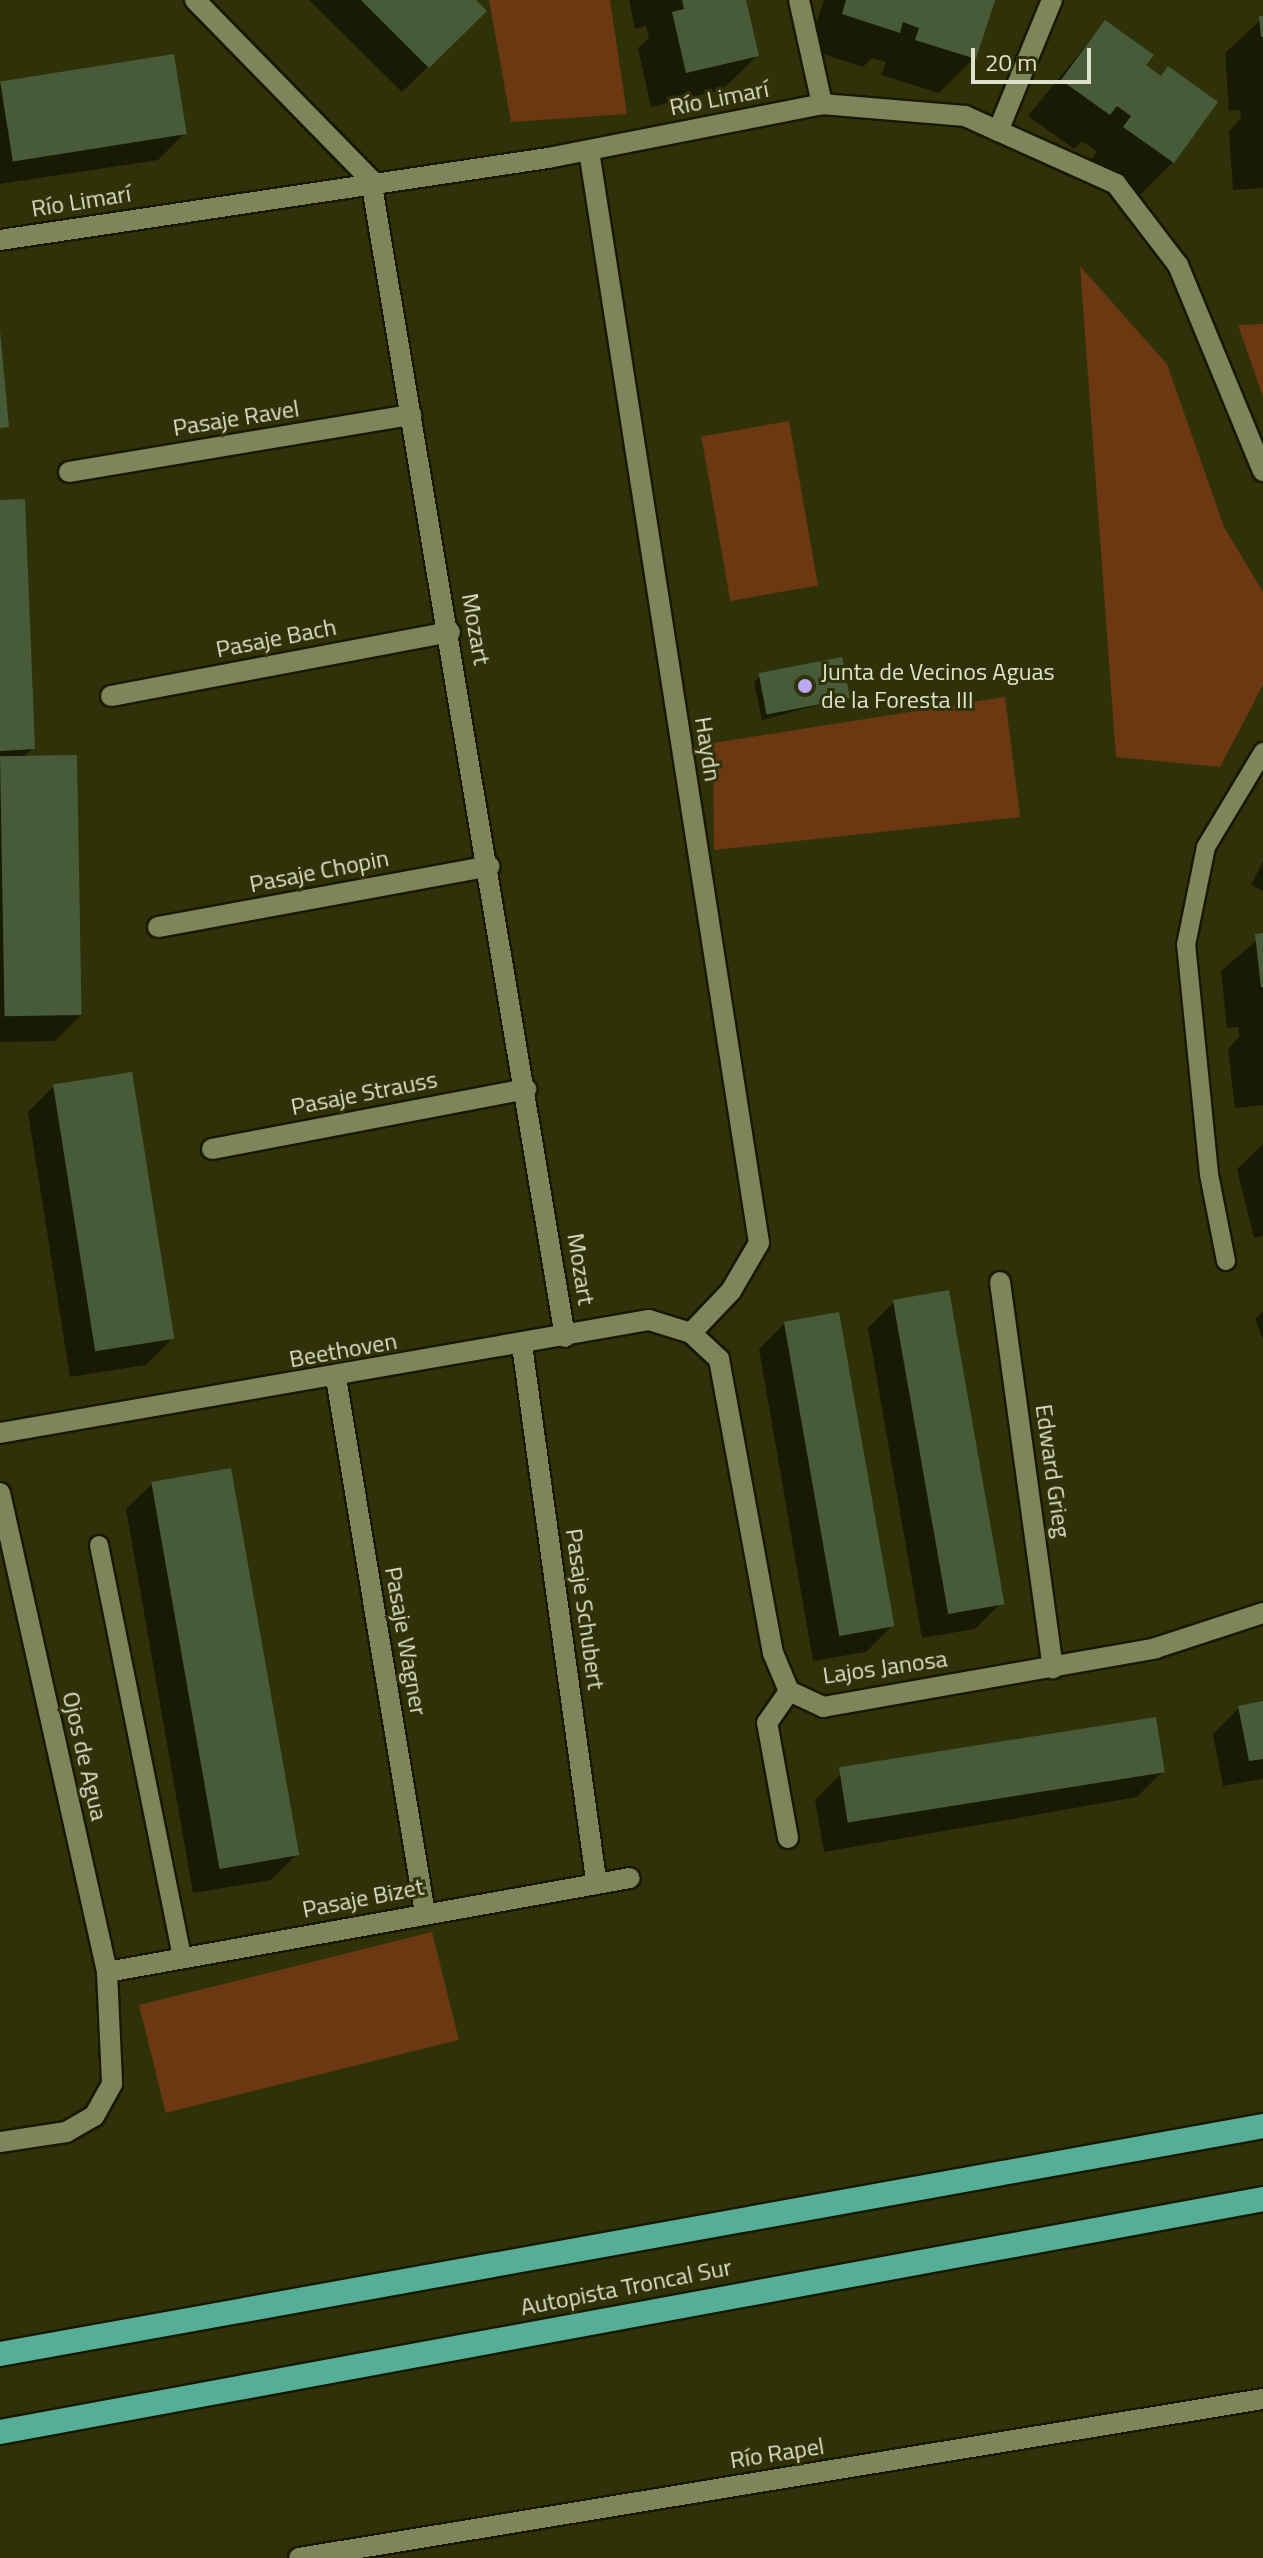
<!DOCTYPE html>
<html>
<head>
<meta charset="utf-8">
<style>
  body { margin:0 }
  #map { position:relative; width:1263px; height:2558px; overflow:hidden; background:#2f3208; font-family:"Titillium Web",sans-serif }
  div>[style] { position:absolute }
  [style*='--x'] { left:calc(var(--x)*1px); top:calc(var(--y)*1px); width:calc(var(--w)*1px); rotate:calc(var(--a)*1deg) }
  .green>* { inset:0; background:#6c3811; transform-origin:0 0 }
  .shadow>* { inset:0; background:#0007 }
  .building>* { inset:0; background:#475b39; transform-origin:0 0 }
  .roads { filter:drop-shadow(2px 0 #171900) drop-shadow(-2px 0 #171900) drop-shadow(0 2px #171900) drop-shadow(0 -2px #171900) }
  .lane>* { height:18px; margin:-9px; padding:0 9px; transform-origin:9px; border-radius:9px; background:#7f845a }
  .street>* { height:20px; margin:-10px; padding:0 10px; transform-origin:10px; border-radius:10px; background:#7f845a }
  .highway>* { height:24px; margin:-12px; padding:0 12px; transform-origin:12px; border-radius:12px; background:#56ae96 }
  .dots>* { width:22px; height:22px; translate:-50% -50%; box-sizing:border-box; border:4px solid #2f3208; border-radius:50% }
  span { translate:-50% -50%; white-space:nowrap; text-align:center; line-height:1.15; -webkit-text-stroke:6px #2f3208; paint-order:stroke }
  .street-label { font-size:24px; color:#dee1cb }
  .poi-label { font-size:24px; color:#dee1cb }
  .left { translate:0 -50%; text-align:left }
  .scale { position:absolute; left:971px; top:48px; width:120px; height:36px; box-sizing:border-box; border:4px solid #dee1cb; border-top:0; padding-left:10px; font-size:24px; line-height:28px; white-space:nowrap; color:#dee1cb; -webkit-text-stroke:6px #2f3208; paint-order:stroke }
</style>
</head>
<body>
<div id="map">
  <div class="green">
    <i style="clip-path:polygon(489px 0,610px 0,627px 114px,511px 122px)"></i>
    <i style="clip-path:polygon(1080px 266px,1167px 364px,1224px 527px,1263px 592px,1263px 685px,1220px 767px,1116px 757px)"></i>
    <i style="clip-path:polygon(1263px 324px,1263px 397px,1238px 325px)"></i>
    <i style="left:789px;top:421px;width:167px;height:89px;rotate:80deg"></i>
    <i style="clip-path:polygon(1005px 697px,1020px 817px,714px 850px,713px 743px)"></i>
    <i style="left:432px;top:1932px;width:111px;height:302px;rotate:76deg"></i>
  </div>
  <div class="shadow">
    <i style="clip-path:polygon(309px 0,473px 0,484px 11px,402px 92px)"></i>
    <i style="clip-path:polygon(629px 0,744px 0,757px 56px,722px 90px,651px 107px,638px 48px,649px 38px,646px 26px,635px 29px)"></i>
    <i style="clip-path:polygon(824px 0,993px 0,974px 58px,939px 93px,881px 75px,886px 62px,872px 58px,863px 67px,808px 49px)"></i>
    <i style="clip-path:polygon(1263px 18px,1263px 188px,1233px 190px,1229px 131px,1241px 118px,1240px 110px,1229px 111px,1225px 53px)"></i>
    <i style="clip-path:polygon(1105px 22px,1144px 66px,1159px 77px,1168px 69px,1173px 162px,1138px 197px,1090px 162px,1097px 152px,1082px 141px,1074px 149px,1028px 116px)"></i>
    <i style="clip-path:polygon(0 83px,184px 134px,158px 160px,0 184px)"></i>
    <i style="clip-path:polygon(0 502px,33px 748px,23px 758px,81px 1015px,55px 1041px,0 1042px)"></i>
    <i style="clip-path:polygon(760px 676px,848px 697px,762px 720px,754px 682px)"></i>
    <i style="clip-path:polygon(1263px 861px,1263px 891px,1251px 885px)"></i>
    <i style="clip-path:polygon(1263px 935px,1263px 1105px,1235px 1108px,1228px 1049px,1239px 1037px,1238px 1027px,1227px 1028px,1221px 971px)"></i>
    <i style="clip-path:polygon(54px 1086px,172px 1339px,146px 1365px,70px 1377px,28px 1112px)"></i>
    <i style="clip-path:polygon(1263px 1144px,1263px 1236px,1254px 1238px,1237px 1169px)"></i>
    <i style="clip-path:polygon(894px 1302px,1001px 1603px,975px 1629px,922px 1638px,868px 1328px)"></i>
    <i style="clip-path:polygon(1263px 1311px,1263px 1340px,1255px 1319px)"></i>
    <i style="clip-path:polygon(785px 1323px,892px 1626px,866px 1652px,813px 1661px,759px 1349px)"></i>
    <i style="clip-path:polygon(152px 1484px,297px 1854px,271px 1880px,193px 1893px,126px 1509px)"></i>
    <i style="clip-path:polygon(1263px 1704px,1263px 1779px,1223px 1786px,1213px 1734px,1239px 1708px)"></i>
    <i style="clip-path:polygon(1163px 1771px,1137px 1797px,824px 1852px,815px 1800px,841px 1774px)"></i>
  </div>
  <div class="building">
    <i style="clip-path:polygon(361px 0,476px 0,487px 11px,429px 68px)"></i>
    <i style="clip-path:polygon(682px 0,746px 0,759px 56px,686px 73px,672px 12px,684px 9px)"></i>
    <i style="clip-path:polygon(846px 0,995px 0,976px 59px,915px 40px,919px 28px,903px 22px,900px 33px,842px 14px)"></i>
    <i style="clip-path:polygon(1259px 16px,1263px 16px,1263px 37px,1261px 37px)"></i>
    <i style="clip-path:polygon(1105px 20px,1154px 55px,1146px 65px,1161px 76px,1168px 66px,1218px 102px,1174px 163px,1123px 127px,1131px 116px,1117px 106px,1110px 115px,1061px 80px)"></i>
    <i style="left:174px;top:54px;width:81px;height:176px;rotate:81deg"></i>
    <i style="clip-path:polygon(0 331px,9px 427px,0 428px)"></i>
    <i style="clip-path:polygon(25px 499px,35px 749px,0 751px,0 500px)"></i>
    <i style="left:842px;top:657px;width:42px;height:85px;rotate:79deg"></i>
    <i style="left:77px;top:755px;width:260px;height:77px;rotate:89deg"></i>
    <i style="clip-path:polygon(1263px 933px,1263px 987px,1261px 987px,1255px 934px)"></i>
    <i style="left:132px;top:1072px;width:270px;height:80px;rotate:81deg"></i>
    <i style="left:949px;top:1290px;width:319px;height:57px;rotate:80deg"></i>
    <i style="left:839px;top:1312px;width:319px;height:56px;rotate:80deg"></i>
    <i style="left:231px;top:1468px;width:393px;height:81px;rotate:80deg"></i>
    <i style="clip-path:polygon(1263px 1701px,1263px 1759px,1249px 1761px,1238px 1706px)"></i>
    <i style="left:1156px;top:1717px;width:56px;height:321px;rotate:81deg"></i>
  </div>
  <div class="roads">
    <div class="lane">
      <i style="--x:1226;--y:1261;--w:89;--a:-101.1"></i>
      <i style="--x:1209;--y:1174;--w:230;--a:-95.7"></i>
      <i style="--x:1186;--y:945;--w:100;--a:-78.5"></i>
      <i style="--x:1206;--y:847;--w:111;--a:-59"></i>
      <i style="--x:99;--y:1545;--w:421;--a:78.6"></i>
    </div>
    <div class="street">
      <i style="--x:195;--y:0;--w:252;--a:45.6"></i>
      <i style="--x:371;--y:180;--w:1173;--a:80.48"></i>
      <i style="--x:799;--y:0;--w:107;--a:77.5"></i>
      <i style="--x:998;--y:131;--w:142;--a:-67.6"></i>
      <i style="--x:589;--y:151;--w:1105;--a:81.15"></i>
      <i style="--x:759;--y:1243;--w:56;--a:120.3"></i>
      <i style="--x:731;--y:1291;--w:58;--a:133.6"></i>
      <i style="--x:0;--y:240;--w:554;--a:-8.51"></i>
      <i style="--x:548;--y:158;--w:279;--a:-11.1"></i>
      <i style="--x:822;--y:104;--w:144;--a:4.8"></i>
      <i style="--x:965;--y:116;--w:166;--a:24.2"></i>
      <i style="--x:1116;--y:184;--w:102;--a:52.6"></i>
      <i style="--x:1178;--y:265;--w:223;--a:67.6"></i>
      <i style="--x:69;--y:472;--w:347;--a:-9.5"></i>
      <i style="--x:111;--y:696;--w:345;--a:-10.7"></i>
      <i style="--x:158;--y:927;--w:337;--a:-10.4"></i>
      <i style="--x:212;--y:1149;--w:320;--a:-10.8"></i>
      <i style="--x:1000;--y:1282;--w:390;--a:82.2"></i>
      <i style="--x:522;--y:1345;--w:540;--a:82.12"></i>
      <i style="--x:336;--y:1378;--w:542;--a:80.56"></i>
      <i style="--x:0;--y:1433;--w:659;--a:-9.88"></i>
      <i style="--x:649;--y:1320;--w:44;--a:17.2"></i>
      <i style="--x:691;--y:1333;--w:38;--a:43"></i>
      <i style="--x:719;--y:1359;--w:299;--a:79.6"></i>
      <i style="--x:773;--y:1653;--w:41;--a:67.2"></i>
      <i style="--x:789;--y:1691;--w:38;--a:25"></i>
      <i style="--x:823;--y:1707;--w:338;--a:-10"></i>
      <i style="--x:1156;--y:1648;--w:113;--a:-18.1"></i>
      <i style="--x:0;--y:1493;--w:491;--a:77.4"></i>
      <i style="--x:107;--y:1972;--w:112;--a:87.4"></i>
      <i style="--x:112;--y:2084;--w:37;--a:119"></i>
      <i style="--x:94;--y:2116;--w:32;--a:150"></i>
      <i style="--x:66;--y:2132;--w:67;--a:171.4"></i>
      <i style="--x:788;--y:1838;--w:117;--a:-100.3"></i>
      <i style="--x:767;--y:1723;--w:39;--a:-55"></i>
      <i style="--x:107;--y:1972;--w:531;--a:-10.19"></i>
      <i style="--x:299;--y:2558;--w:977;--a:-9.37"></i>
    </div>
    <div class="highway">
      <i style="--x:0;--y:2354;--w:1283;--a:-10.23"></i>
      <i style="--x:0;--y:2432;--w:1284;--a:-10.45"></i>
    </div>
  </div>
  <div class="dots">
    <i style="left:805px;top:686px;background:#baaaf6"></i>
  </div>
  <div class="street-label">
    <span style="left:719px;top:98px;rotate:-11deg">Río Limarí</span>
    <span style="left:81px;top:201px;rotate:-9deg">Río Limarí</span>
    <span style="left:236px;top:418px;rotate:-9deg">Pasaje Ravel</span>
    <span style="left:476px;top:629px;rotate:80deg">Mozart</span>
    <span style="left:276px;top:638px;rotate:-11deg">Pasaje Bach</span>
    <span style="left:708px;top:749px;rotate:81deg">Haydn</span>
    <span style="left:319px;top:871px;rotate:-11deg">Pasaje Chopin</span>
    <span style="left:364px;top:1093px;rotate:-11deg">Pasaje Strauss</span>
    <span style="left:581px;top:1269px;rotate:81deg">Mozart</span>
    <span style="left:343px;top:1350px;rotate:-10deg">Beethoven</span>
    <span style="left:1053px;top:1471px;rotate:82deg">Edward Grieg</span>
    <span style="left:585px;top:1609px;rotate:82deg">Pasaje Schubert</span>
    <span style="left:406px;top:1641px;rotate:80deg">Pasaje Wagner</span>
    <span style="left:885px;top:1667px;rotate:-8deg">Lajos Janosa</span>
    <span style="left:85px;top:1756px;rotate:77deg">Ojos de Agua</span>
    <span style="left:363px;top:1898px;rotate:-11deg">Pasaje Bizet</span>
    <span style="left:626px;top:2287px;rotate:-11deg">Autopista Troncal Sur</span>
    <span style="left:777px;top:2453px;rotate:-9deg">Río Rapel</span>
  </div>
  <div class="poi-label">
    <span class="left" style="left:821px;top:686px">Junta de Vecinos Aguas<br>de la Foresta III</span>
  </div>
  <div class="scale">20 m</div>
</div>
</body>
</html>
